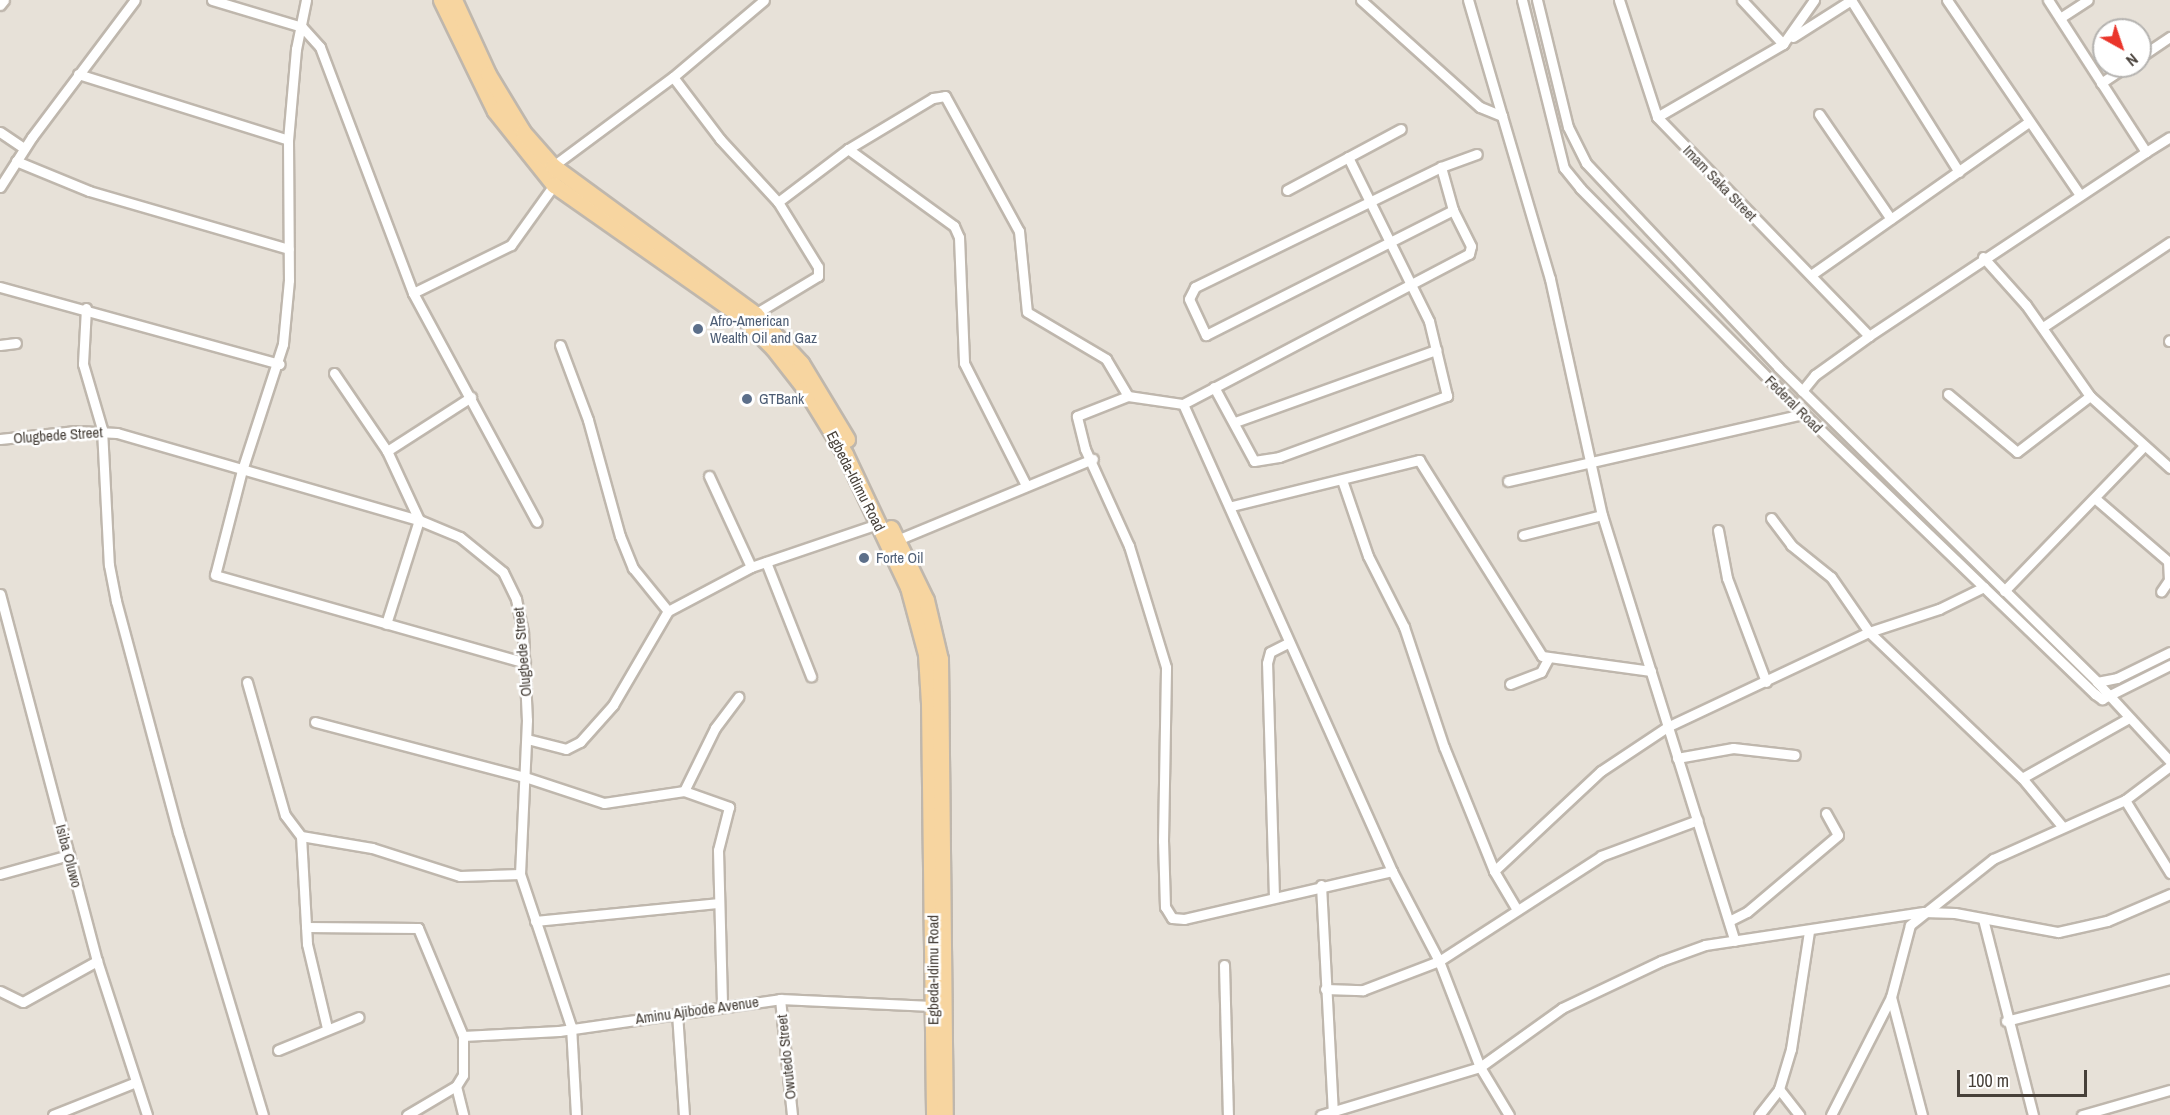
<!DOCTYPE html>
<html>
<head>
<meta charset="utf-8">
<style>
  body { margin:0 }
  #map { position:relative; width:2170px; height:1115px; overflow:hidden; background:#f4f0ea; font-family:"Archivo Narrow",sans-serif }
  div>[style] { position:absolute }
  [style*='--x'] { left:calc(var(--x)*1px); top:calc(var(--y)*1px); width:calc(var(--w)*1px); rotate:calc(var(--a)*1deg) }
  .residential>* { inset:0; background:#e7e1d8 }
  .roads { filter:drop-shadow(2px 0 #bfb7ad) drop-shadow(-2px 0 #bfb7ad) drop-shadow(0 2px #bfb7ad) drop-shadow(0 -2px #bfb7ad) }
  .minor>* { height:9px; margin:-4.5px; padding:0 4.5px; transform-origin:4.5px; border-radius:4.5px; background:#fff }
  .primary>* { height:15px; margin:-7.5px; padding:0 7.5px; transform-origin:7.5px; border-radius:7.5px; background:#f7d5a0 }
  .dots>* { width:16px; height:16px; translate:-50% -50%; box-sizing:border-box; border:3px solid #fff; border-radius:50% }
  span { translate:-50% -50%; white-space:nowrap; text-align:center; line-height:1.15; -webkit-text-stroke:5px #fff; paint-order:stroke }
  .street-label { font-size:15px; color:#474039 }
  .service-label { font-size:15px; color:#4e5e75 }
  .left { translate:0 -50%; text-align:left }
  .north { position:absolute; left:2092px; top:18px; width:60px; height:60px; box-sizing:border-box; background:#fff; border:2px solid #b5b3b0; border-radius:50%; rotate:140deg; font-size:16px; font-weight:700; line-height:24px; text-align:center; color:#474039 }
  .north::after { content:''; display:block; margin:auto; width:21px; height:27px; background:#ea352b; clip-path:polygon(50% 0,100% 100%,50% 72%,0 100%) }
  .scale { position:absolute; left:1957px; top:1070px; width:130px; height:27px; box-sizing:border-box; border:3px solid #474039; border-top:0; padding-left:8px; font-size:18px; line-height:21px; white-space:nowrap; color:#474039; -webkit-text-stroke:4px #fff; paint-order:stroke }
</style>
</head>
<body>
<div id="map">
  <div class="residential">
    <i style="clip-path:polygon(evenodd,0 0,2170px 0,2170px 1115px,0 1115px,0 0,2104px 30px,2140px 30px,2140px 66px,2104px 66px,2104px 30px)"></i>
  </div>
  <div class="roads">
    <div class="minor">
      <i style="--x:212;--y:0;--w:94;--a:16.7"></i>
      <i style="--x:302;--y:27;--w:27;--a:48"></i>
      <i style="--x:320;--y:47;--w:263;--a:69.3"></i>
      <i style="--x:413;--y:293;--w:260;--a:61.6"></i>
      <i style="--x:306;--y:0;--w:50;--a:101.5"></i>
      <i style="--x:296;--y:49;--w:91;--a:95"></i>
      <i style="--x:288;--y:140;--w:140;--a:89.6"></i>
      <i style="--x:289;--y:280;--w:64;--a:95.4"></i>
      <i style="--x:283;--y:344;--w:133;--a:108"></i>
      <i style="--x:242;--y:470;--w:108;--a:104.4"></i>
      <i style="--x:215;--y:575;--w:322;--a:15.8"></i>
      <i style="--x:1361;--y:0;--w:160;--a:42"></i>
      <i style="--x:1480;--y:107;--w:24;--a:22"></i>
      <i style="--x:1502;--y:116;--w:121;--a:-106.3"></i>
      <i style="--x:1522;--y:0;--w:173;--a:76"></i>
      <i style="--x:1564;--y:168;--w:26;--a:51"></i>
      <i style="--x:1580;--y:188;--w:318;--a:45.3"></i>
      <i style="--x:1804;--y:414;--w:404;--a:43.9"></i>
      <i style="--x:2095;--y:694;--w:9;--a:36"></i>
      <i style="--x:2102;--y:699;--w:76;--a:-26.6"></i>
      <i style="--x:1537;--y:0;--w:131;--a:76.3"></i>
      <i style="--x:1568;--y:127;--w:40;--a:63.4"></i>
      <i style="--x:1586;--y:163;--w:280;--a:46.7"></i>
      <i style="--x:1778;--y:367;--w:448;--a:44.6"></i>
      <i style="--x:2097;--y:682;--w:108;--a:47.3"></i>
      <i style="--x:1619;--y:0;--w:123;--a:72"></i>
      <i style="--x:1657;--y:117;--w:305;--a:45.9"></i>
      <i style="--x:1742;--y:0;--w:60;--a:47"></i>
      <i style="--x:1851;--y:0;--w:203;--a:57.9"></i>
      <i style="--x:1947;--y:0;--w:236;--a:55.7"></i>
      <i style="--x:0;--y:5;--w:6;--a:-51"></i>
      <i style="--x:2060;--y:18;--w:33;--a:-33"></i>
      <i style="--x:1793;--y:37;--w:69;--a:-32.5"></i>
      <i style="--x:2140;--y:57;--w:36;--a:-34"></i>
      <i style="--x:78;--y:74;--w:220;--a:17.4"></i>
      <i style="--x:673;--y:77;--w:78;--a:52.8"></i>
      <i style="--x:720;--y:139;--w:86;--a:47.4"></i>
      <i style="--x:778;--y:202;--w:76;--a:58.4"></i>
      <i style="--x:818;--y:267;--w:9;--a:90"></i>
      <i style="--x:818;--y:276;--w:74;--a:148.9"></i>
      <i style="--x:2101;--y:83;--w:30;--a:-34"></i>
      <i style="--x:1819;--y:114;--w:127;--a:55.6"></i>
      <i style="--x:1502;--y:116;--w:170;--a:73.6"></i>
      <i style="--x:1550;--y:279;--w:242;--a:77.6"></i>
      <i style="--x:1602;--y:515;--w:446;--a:72.7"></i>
      <i style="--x:1657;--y:117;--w:146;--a:-30.1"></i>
      <i style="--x:1783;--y:44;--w:54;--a:-54.8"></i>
      <i style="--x:0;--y:132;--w:29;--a:34"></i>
      <i style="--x:848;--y:149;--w:131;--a:36"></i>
      <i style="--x:954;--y:226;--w:12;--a:66"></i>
      <i style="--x:959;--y:237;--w:126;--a:87.7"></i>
      <i style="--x:964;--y:363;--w:135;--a:63.1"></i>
      <i style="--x:2146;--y:152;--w:28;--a:-32"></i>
      <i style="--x:16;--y:161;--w:79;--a:22.3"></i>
      <i style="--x:89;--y:191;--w:208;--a:16.2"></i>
      <i style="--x:553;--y:166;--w:149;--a:-36.6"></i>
      <i style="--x:673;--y:77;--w:119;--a:-40.2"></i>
      <i style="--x:1441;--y:167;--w:38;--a:-20"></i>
      <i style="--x:0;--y:187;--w:59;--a:-57.4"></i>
      <i style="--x:32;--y:137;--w:171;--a:-53.1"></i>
      <i style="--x:1287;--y:190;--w:129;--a:-28.2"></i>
      <i style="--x:778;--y:202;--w:88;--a:-37.1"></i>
      <i style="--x:848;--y:149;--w:99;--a:-31"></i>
      <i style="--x:933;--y:98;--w:12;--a:-9"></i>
      <i style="--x:945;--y:96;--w:154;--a:61.3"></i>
      <i style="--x:1019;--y:231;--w:81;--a:84.4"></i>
      <i style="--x:1027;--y:312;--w:92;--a:30.7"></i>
      <i style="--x:1106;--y:359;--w:43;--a:59.3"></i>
      <i style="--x:1983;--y:257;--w:64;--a:48.1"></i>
      <i style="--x:2026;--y:305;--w:111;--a:54.9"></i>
      <i style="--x:2090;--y:396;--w:108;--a:42"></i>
      <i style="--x:1811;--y:275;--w:266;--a:-35.1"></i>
      <i style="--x:0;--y:287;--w:290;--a:15.4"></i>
      <i style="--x:413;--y:293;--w:109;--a:-26.1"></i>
      <i style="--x:511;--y:245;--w:74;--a:-54.4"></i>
      <i style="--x:86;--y:308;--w:56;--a:93.1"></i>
      <i style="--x:83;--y:364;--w:68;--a:73.7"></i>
      <i style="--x:102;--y:429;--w:136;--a:87.1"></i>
      <i style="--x:109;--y:565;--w:37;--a:79"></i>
      <i style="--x:116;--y:601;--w:239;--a:75"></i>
      <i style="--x:178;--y:832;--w:295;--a:73.3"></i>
      <i style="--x:2043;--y:327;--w:153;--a:-33.8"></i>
      <i style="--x:2169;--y:341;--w:1;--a:-45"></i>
      <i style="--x:0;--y:345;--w:16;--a:-7"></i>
      <i style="--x:560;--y:345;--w:80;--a:69.5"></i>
      <i style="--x:588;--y:420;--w:120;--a:74.6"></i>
      <i style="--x:620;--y:536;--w:35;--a:68"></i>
      <i style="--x:633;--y:568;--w:55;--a:50.9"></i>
      <i style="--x:334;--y:373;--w:94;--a:55.8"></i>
      <i style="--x:387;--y:451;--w:76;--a:65.1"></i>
      <i style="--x:419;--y:520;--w:109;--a:107.6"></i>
      <i style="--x:1214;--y:387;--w:84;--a:61.6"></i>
      <i style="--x:1254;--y:461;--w:25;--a:-9"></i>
      <i style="--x:1279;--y:457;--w:179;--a:-20"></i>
      <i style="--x:1447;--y:396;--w:77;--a:-103.5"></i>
      <i style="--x:1429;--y:321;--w:183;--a:-116.3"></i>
      <i style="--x:1802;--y:391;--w:21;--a:-51"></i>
      <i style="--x:1815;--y:375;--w:67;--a:-35.8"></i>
      <i style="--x:1869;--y:336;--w:333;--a:-33.6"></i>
      <i style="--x:2146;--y:152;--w:181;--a:-122.8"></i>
      <i style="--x:1948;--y:394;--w:90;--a:40"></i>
      <i style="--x:2017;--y:452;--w:92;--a:-37.5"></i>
      <i style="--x:1183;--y:404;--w:512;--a:65.89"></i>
      <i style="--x:1392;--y:871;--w:102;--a:62.4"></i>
      <i style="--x:1439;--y:961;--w:114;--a:68.9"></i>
      <i style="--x:1480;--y:1067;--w:56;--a:58.9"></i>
      <i style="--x:1235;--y:422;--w:214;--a:-19.7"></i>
      <i style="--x:0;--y:439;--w:76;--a:-6"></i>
      <i style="--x:76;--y:431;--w:41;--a:2.8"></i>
      <i style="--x:117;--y:433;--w:314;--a:16.1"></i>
      <i style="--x:419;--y:520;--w:44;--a:22.5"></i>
      <i style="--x:460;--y:537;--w:55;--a:39.1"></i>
      <i style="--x:503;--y:572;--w:30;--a:64"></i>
      <i style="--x:516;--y:599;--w:35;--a:78"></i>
      <i style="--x:523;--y:633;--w:87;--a:87.4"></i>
      <i style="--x:527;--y:720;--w:154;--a:92.6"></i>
      <i style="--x:520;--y:874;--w:160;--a:71.5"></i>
      <i style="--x:571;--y:1026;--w:89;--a:86.8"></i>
      <i style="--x:387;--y:451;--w:100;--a:-32.7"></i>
      <i style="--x:709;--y:476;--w:100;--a:65.2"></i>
      <i style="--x:1342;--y:480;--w:80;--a:71.1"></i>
      <i style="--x:1368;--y:556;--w:80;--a:63.1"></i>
      <i style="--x:1404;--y:627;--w:126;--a:71.6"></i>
      <i style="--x:1444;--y:747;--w:134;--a:68"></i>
      <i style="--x:1494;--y:871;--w:43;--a:59.3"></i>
      <i style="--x:1508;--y:481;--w:303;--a:-12.8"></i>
      <i style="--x:2097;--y:500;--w:94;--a:40.7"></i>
      <i style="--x:2168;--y:561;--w:19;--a:87"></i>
      <i style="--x:2169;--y:580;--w:14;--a:124"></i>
      <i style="--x:1232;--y:506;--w:193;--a:-13.8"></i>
      <i style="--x:1419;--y:460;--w:231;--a:57.9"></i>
      <i style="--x:1542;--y:656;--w:110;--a:7.8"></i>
      <i style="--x:1771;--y:518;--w:34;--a:53"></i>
      <i style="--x:1791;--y:545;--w:51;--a:38.7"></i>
      <i style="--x:1831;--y:577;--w:67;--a:55.4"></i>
      <i style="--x:1869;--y:632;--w:211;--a:43.7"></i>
      <i style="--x:2022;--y:778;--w:61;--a:50.3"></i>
      <i style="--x:1718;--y:530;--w:49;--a:79.4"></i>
      <i style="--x:1727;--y:578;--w:111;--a:69.4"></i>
      <i style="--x:1523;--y:535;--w:81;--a:-14.2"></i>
      <i style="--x:897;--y:540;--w:212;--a:-22.5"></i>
      <i style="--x:766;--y:562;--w:123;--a:68.5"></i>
      <i style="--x:2004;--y:591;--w:200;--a:-46"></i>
      <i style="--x:0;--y:594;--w:380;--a:75.2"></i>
      <i style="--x:97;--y:961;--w:162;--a:72"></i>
      <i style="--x:247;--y:682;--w:138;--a:74.1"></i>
      <i style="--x:285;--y:815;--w:26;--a:53"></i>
      <i style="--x:301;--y:836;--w:108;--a:86.8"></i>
      <i style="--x:307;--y:944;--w:86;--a:76.6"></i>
      <i style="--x:2097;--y:682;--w:20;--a:-11"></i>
      <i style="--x:2117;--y:678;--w:59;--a:-26.1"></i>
      <i style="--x:1510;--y:684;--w:33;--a:-21"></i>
      <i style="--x:1541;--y:672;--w:15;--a:-62"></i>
      <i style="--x:315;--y:722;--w:217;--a:14.7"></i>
      <i style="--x:525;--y:777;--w:83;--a:18.2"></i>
      <i style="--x:604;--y:803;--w:81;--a:-8.5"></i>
      <i style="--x:684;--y:791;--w:48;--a:19.6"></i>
      <i style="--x:729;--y:807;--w:44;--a:104.3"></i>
      <i style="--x:718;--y:850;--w:155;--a:88.5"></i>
      <i style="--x:527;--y:739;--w:40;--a:14.4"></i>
      <i style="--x:566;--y:749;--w:16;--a:-27"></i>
      <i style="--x:580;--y:742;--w:50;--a:-48.3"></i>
      <i style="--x:613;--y:705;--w:109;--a:-59.7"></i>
      <i style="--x:668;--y:611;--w:94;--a:-27.9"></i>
      <i style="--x:751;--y:567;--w:133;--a:-18.8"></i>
      <i style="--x:1677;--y:758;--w:57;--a:-10.1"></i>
      <i style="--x:1733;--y:748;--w:62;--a:6.4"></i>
      <i style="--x:2022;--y:778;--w:120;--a:-29.3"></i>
      <i style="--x:684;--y:791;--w:70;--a:-63.8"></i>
      <i style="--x:715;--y:728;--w:39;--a:-53"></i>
      <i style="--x:2125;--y:800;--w:86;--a:58.3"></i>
      <i style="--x:301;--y:836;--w:72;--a:9.6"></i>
      <i style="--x:372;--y:848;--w:92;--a:17.7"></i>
      <i style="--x:460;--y:876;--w:60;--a:-1.9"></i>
      <i style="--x:1392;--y:871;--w:213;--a:167"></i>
      <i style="--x:1184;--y:919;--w:12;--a:-175"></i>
      <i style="--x:1172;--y:918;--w:13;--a:-122"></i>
      <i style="--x:1165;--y:907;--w:66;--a:-91.7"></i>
      <i style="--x:1163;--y:841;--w:174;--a:-89"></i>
      <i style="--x:1166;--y:667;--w:127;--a:-107"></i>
      <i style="--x:1129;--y:546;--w:107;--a:-114.4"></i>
      <i style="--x:1085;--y:449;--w:34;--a:-104"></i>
      <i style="--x:1077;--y:416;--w:55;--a:-21.4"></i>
      <i style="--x:1128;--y:396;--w:56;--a:8.3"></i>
      <i style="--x:1183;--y:404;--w:323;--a:-27.7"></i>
      <i style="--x:1469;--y:254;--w:8;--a:-76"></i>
      <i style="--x:1471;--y:246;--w:40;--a:-116.6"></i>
      <i style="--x:1453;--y:210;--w:45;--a:-105.6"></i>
      <i style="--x:1441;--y:167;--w:274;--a:154"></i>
      <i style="--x:1195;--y:287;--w:13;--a:117"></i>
      <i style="--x:1189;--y:299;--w:40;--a:65"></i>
      <i style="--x:1206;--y:335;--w:277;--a:-26.8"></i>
      <i style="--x:1494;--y:871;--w:146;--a:-43.1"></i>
      <i style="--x:1601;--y:771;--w:79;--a:-33.7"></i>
      <i style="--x:1667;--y:727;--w:223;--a:-25.2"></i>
      <i style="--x:1869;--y:632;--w:74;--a:-18.2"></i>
      <i style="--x:1939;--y:609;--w:50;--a:-26.1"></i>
      <i style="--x:0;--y:874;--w:72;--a:-15.4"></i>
      <i style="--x:1321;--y:885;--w:230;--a:87"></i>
      <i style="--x:1274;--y:897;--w:234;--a:-91.7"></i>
      <i style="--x:1267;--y:663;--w:11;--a:-75"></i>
      <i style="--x:1270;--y:652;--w:20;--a:-27"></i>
      <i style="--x:1983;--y:919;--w:202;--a:75.7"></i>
      <i style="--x:535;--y:921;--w:183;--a:-5.6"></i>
      <i style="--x:1729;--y:921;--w:20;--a:-27"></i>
      <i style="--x:1747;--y:912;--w:119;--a:-40.2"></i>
      <i style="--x:1838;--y:835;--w:25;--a:-119"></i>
      <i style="--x:306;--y:927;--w:112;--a:0.5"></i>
      <i style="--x:418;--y:928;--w:117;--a:67.4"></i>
      <i style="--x:463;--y:1036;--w:39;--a:90"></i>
      <i style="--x:463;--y:1075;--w:13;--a:122"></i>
      <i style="--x:456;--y:1086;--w:57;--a:149.4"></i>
      <i style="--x:1224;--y:965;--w:150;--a:88.5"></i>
      <i style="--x:1325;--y:989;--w:38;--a:2"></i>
      <i style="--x:1363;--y:990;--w:81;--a:-20.9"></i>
      <i style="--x:1439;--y:961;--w:193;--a:-32.9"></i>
      <i style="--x:1601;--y:856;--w:103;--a:-20.4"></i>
      <i style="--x:0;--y:991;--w:25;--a:26"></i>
      <i style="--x:23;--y:1002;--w:85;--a:-29"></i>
      <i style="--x:1891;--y:997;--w:122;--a:75.3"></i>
      <i style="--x:780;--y:999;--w:117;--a:84.1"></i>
      <i style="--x:677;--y:1013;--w:102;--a:86.1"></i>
      <i style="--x:2006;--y:1021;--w:169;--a:-14.4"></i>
      <i style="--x:463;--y:1036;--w:96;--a:-3"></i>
      <i style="--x:559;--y:1031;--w:223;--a:-8.2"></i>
      <i style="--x:780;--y:999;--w:152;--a:2.6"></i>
      <i style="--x:278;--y:1050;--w:87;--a:-22.2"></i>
      <i style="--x:456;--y:1086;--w:30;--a:76"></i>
      <i style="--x:1779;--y:1089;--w:33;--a:52"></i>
      <i style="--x:53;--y:1115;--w:89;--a:-21.7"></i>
      <i style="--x:1321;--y:1115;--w:166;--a:-16.8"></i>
      <i style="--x:1480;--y:1067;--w:101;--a:-35.7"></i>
      <i style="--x:1562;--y:1008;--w:110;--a:-25.4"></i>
      <i style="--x:1661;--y:961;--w:47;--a:-20"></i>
      <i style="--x:1705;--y:945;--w:221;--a:-8.6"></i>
      <i style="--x:1924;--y:912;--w:31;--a:2"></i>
      <i style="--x:1955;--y:913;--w:105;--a:10.5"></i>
      <i style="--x:2058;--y:932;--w:50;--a:-12.7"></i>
      <i style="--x:2107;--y:921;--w:69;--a:-23.2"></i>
      <i style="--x:1759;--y:1115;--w:33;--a:-52"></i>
      <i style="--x:1779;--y:1089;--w:42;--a:-73.3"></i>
      <i style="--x:1791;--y:1049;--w:118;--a:-81.3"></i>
      <i style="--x:1831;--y:1115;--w:132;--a:-63"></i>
      <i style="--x:1891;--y:997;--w:74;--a:-75.2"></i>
      <i style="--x:1910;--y:925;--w:106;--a:-38.5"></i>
      <i style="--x:1993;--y:859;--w:145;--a:-24.1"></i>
      <i style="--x:2125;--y:800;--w:56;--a:-37.1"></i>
      <i style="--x:2082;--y:1115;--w:91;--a:-15.9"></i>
    </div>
    <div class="primary">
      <i style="--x:441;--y:0;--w:123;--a:64.1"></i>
      <i style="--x:495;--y:111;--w:95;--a:51.4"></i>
      <i style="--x:554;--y:185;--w:227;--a:35"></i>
      <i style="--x:740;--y:315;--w:47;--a:45"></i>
      <i style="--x:773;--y:348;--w:52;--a:52"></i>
      <i style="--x:805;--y:389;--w:76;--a:58.4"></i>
      <i style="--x:845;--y:454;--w:147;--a:64.7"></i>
      <i style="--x:908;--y:587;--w:69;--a:75"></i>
      <i style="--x:926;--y:654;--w:49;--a:86.5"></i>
      <i style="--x:929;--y:703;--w:412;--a:89.3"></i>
      <i style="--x:454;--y:0;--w:81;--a:65.3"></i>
      <i style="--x:488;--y:74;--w:68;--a:58.9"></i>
      <i style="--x:523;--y:132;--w:45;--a:48.6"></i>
      <i style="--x:553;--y:166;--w:250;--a:36.2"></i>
      <i style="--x:755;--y:314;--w:67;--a:46.8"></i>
      <i style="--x:801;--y:363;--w:89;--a:58.8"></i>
      <i style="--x:891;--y:528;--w:80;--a:64.1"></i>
      <i style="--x:926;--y:600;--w:61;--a:76.7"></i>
      <i style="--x:940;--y:659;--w:456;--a:89.4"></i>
    </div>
  </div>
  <div class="dots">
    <i style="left:698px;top:329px;background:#5c6f8a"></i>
    <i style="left:747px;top:399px;background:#5c6f8a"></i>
    <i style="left:864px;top:558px;background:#5c6f8a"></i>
  </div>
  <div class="street-label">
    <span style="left:1720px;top:183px;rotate:46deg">Imam Saka Street</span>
    <span style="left:1794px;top:404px;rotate:45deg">Federal Road</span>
    <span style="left:58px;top:435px;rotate:-4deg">Olugbede Street</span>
    <span style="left:856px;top:481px;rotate:63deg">Egbeda-Idimu Road</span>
    <span style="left:522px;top:652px;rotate:-95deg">Olugbede Street</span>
    <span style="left:69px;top:856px;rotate:75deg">Isiba Oluwo</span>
    <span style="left:933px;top:970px;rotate:-90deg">Egbeda-Idimu Road</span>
    <span style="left:697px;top:1010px;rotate:-8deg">Aminu Ajibode Avenue</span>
    <span style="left:786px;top:1057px;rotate:-96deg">Owutedo Street</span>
  </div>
  <div class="service-label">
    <span class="left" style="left:710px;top:329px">Afro-American<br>Wealth Oil and Gaz</span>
    <span class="left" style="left:759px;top:399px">GTBank</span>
    <span class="left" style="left:876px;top:558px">Forte Oil</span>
  </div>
  <div class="north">N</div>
  <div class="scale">100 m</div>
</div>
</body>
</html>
